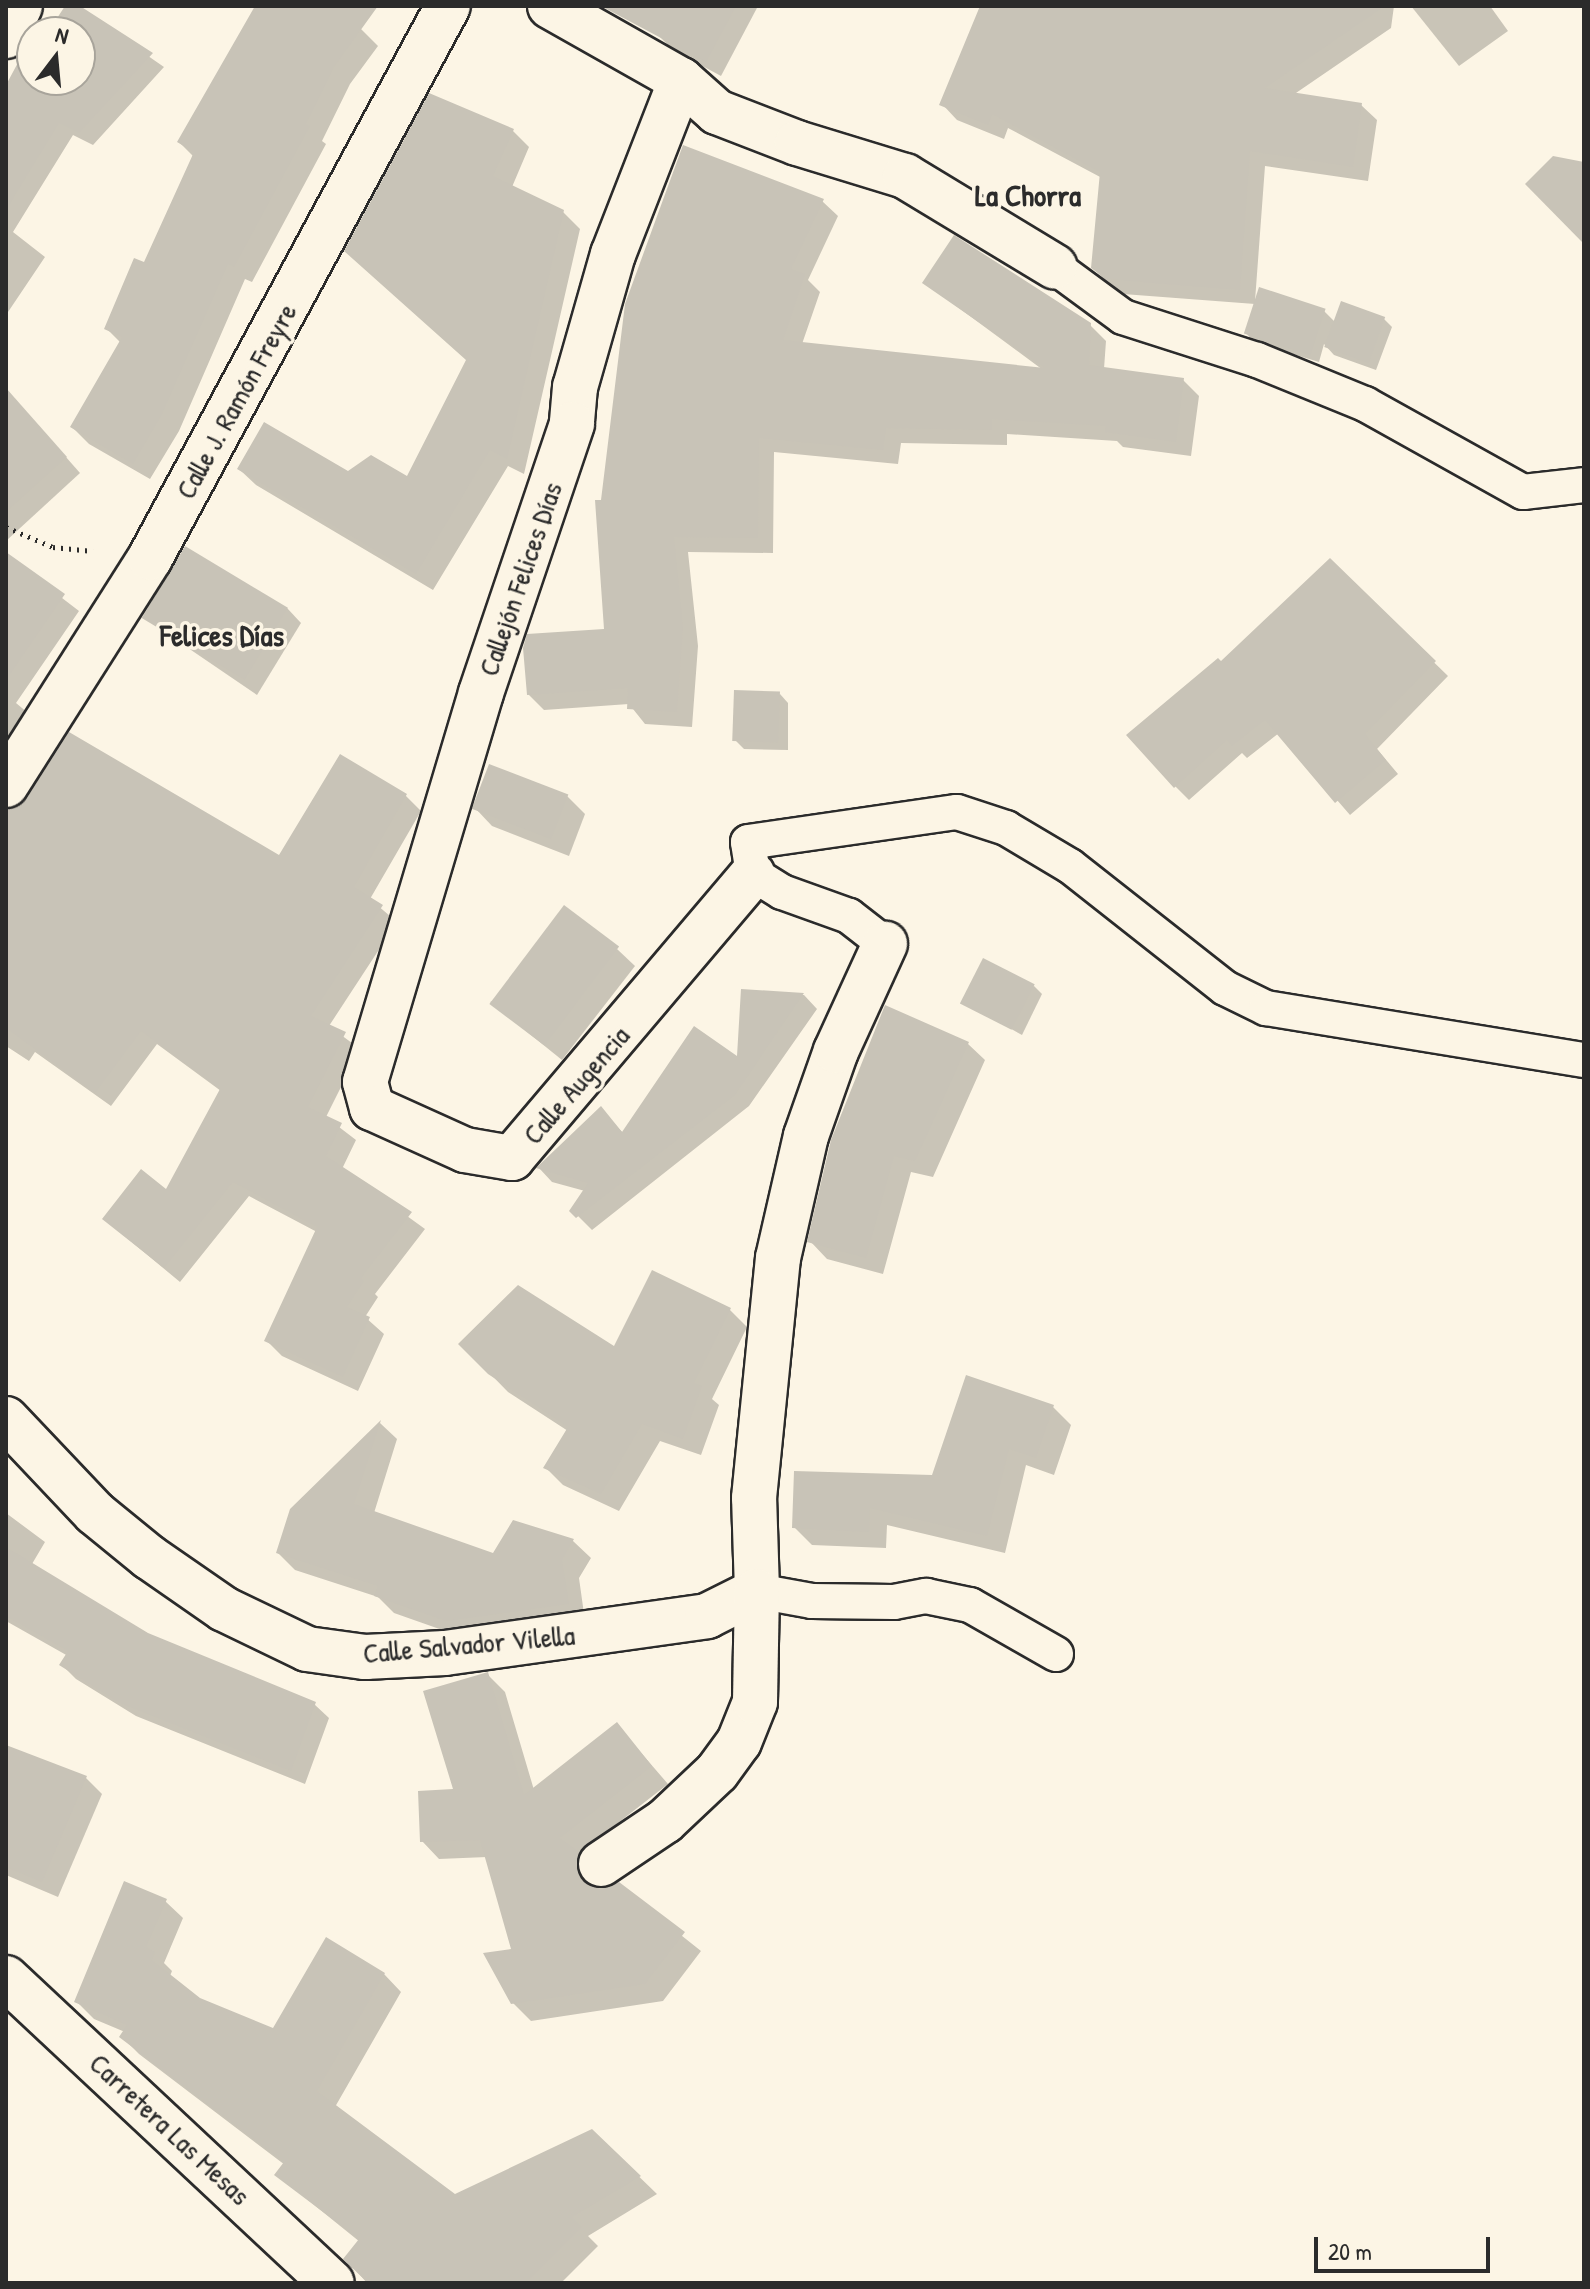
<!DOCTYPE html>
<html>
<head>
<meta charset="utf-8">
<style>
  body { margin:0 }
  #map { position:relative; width:1590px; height:2289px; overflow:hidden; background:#fcf5e5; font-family:"Patrick Hand",sans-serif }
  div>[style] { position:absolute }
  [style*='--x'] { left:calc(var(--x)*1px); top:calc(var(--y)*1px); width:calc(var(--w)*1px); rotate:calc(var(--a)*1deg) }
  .shadow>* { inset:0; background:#0003 }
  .building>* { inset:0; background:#c8c3b7; transform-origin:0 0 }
  .path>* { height:5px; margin-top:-2.5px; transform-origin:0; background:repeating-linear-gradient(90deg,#2b2b2b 0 2px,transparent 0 8px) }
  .roads { filter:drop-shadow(2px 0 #2b2b2b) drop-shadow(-2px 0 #2b2b2b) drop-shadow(0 2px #2b2b2b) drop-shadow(0 -2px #2b2b2b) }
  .service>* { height:34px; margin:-17px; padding:0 17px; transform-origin:17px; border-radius:17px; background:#fcf5e5 }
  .minor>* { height:44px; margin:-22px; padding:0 22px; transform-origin:22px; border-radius:22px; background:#fcf5e5 }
  .tertiary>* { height:44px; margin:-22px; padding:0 22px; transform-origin:22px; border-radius:22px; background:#fcf5e5 }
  span { translate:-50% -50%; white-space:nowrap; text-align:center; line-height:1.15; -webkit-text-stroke:7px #fcf5e5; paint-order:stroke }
  .street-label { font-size:28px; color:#2b2b2b }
  .neighbourhood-label { font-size:30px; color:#2b2b2b; font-weight:700 }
  .frame { position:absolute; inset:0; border:8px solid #2b2b2b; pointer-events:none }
  .north { position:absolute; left:16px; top:16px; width:80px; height:80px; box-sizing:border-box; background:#fcf5e5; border:2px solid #a8a49b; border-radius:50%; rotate:16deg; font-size:22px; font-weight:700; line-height:32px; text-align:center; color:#2b2b2b }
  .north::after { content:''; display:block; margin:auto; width:28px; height:36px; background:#2b2b2b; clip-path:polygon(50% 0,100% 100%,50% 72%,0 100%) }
  .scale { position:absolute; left:1314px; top:2237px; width:176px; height:36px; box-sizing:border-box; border:4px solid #2b2b2b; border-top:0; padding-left:10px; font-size:24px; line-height:28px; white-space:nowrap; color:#2b2b2b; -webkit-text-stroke:6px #fcf5e5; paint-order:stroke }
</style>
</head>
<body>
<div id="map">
  <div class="shadow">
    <i style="clip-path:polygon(67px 6px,76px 6px,164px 67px,93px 145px,73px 135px,13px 232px,45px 257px,6px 315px,6px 89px,32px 60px,32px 80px,80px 80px,80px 32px,50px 32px)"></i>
    <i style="clip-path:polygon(257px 6px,361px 29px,378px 46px,350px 84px,322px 141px,326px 144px,252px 282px,245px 279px,179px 431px,150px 479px,89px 444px,72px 427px,121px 343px,106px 328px,145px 265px,194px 157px,179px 142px)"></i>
    <i style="clip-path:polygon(654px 6px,758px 6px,721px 76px,673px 50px,658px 35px)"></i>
    <i style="clip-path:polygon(982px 6px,1394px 6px,1391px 28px,1293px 95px,1361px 105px,1377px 120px,1368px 181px,1265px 166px,1255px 301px,1324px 311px,1335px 322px,1384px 319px,1392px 327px,1376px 370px,1334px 355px,1324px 344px,1319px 362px,1254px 342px,1246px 333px,1255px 304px,1123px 294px,1109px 284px,1093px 268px,1102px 178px,1008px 128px,1004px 139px,957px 120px,942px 104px)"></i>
    <i style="clip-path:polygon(1411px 6px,1490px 6px,1508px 31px,1459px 66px)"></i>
    <i style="clip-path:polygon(430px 96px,512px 130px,529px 147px,512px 187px,563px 212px,580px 229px,524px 474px,508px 466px,433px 590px,256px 485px,239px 469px,408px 479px,468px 361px)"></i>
    <i style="clip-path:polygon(822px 201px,838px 216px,808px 280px,820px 292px,802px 344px,1043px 370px,925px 283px,1090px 325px,1106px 341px,1104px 369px,1183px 380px,1199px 396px,1191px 456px,1123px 447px,1117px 441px,1007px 434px,1007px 445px,901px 443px,898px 464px,774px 452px,773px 553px,688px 552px,698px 646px,692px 727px,645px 724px,629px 704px,544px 710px,528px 694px,606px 630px,603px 502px)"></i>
    <i style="clip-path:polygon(6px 389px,80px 473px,6px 541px)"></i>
    <i style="clip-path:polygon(6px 555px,79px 611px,16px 703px,40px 723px,6px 777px)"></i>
    <i style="clip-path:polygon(1330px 561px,1448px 676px,1377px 749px,1398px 774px,1350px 815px,1279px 733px,1247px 758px,1242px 753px,1189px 800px,1175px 786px,1221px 664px)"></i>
    <i style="clip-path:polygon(287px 608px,301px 623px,257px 695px,144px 618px)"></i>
    <i style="clip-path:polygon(780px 694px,788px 703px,788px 750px,744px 749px,735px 740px)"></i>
    <i style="clip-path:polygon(341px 757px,406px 796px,421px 811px,370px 899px,397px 922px,329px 1026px,360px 1049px,326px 1117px,356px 1140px,342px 1169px,425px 1229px,375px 1294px,378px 1297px,365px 1317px,384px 1334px,358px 1391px,282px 1356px,267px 1341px,317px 1232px,249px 1196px,180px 1282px,104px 1219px,166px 1192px,221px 1091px,157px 1044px,111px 1106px,35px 1052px,29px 1061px,6px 1046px,6px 812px,279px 857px)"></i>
    <i style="clip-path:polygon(567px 796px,585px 814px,569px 856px,492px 826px,475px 808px)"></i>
    <i style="clip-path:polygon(617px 949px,635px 966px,562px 1060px,490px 1002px)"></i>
    <i style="clip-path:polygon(1034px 986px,1042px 994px,1022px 1035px,963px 1002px)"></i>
    <i style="clip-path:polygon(743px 991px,804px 995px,817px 1009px,749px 1106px,592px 1230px,572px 1210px,585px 1191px,552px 1182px,539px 1168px,601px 1109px,623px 1133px,739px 1060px)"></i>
    <i style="clip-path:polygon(967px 1043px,985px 1060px,933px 1177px,911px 1172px,883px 1274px,827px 1259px,810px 1241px)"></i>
    <i style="clip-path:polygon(729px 1309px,747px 1327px,712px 1399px,719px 1405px,701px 1455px,660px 1441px,619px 1511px,563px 1485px,546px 1468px,568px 1431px,508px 1392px,461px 1344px,615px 1348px)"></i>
    <i style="clip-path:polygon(1053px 1407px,1071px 1425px,1054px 1475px,1026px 1465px,1005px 1553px,887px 1525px,886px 1548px,812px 1545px,794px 1527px,934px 1477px)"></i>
    <i style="clip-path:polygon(380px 1423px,397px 1439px,374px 1513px,494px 1556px,514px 1522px,573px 1541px,591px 1558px,579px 1578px,585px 1621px,465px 1638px,394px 1613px,378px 1597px,295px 1570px,278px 1553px,291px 1510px)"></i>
    <i style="clip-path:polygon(6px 1513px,45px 1542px,32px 1564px,147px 1635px,314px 1704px,329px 1718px,305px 1784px,136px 1716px,76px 1679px,62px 1665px,68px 1656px,6px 1621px)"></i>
    <i style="clip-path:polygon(487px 1674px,505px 1692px,534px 1790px,617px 1725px,668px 1784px,578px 1854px,596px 1872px,595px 1889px,618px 1885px,701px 1951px,663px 2001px,531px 2021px,513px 2003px,513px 1950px,487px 1857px,439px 1859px,422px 1841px,456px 1791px)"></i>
    <i style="clip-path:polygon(6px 1746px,86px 1778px,102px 1794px,58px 1897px,6px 1875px)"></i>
    <i style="clip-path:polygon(165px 1901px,183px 1918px,164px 1963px,172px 1971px,170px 1976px,199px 2000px,274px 2030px,384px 1974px,401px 1992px,335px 2107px,455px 2197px,592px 2131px,657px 2194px,588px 2236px,598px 2246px,561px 2283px,367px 2283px,346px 2259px,360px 2242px,277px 2175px,285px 2165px,139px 2054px,122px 2037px,125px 2032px,94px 2019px,76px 2001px)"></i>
  </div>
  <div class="building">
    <i style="clip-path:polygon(65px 6px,80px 6px,153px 53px,79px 133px,59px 123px,6px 210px,6px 85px,21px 57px,29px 61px,32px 56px,32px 80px,80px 80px,80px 32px,48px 32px)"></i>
    <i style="clip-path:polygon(255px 6px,378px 6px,334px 67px,306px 124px,310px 126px,234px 267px,228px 264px,162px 414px,133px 464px,70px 427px,122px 337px,104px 329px,134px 258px,144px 262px,194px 152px,177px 142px)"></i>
    <i style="clip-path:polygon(601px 6px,736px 6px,706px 62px)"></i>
    <i style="clip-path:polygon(980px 6px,1385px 6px,1265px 88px,1362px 103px,1353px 167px,1250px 151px,1240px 290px,1106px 279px,1091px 268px,1100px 172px,992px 114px,988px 125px,939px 105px)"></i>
    <i style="clip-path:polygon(429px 93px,514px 129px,493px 176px,564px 210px,507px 459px,490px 450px,416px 574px,237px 469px,264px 422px,348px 471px,371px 455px,407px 476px,466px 360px,344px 251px)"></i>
    <i style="clip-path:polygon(683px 145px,824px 199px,791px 269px,805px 274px,783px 340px,1045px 368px,922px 283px,954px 235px,1091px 323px,1089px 365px,1184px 378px,1176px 442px,1105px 432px,1106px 426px,992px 419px,992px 430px,886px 428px,883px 450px,759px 438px,758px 538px,674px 537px,683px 628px,677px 712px,627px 709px,628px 688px,527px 695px,523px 648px,527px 634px,604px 629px,595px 500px,601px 500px,625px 304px)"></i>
    <i style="clip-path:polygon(1553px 156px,1584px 162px,1584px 244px,1525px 184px)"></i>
    <i style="left:1259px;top:287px;width:70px;height:49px;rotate:18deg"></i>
    <i style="left:1341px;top:301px;width:47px;height:49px;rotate:20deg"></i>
    <i style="clip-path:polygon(6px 388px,67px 457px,6px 512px)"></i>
    <i style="left:185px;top:546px;width:120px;height:84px;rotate:31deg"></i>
    <i style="clip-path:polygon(6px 552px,65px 594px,6px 680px)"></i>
    <i style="clip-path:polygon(1330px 558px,1436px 661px,1365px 734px,1386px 760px,1335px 803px,1265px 720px,1232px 746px,1227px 740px,1174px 788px,1126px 735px,1218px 658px,1221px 661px)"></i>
    <i style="left:734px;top:690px;width:46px;height:51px;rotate:2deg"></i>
    <i style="clip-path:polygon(69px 732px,279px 855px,340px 754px,407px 794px,354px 887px,383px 905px,311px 1016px,346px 1032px,308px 1107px,342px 1123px,326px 1156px,412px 1212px,361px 1278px,364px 1281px,347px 1307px,370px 1317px,343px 1377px,264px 1341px,317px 1227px,233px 1182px,164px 1268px,102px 1219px,141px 1169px,166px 1189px,220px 1089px,141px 1031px,95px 1093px,6px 1028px,6px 810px,27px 798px)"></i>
    <i style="left:489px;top:764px;width:85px;height:48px;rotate:21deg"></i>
    <i style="left:564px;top:905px;width:69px;height:124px;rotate:37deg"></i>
    <i style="left:983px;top:958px;width:58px;height:51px;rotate:27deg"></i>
    <i style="clip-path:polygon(741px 989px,804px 993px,735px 1095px,576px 1218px,569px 1211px,588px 1183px,536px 1168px,601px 1106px,622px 1132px,694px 1026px,737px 1056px)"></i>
    <i style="clip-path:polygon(885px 1005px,969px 1042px,915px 1161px,894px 1156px,866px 1258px,807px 1242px,831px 1140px)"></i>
    <i style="clip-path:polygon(652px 1270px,731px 1308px,694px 1383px,702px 1386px,683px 1439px,642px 1424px,601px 1494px,543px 1468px,568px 1427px,488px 1374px,458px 1344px,518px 1285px,614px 1346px)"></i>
    <i style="clip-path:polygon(966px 1375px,1054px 1405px,1036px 1458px,1009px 1449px,987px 1536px,870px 1508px,869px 1532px,792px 1528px,794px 1471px,932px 1475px)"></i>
    <i style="clip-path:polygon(381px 1420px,354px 1504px,493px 1553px,513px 1520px,574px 1539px,562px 1560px,569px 1604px,446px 1621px,374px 1596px,378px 1586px,276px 1553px,290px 1509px)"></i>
    <i style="clip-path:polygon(6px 1547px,148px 1633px,316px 1702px,291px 1771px,120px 1703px,59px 1665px,68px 1651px,6px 1616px)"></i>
    <i style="clip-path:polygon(488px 1672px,524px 1795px,617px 1722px,652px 1766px,560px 1838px,579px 1852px,576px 1866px,589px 1886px,603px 1889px,619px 1882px,685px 1932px,645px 1984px,511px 2004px,483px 1953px,511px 1949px,480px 1840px,420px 1842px,418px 1791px,453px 1789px,423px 1691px)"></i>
    <i style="clip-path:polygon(6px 1745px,87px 1776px,42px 1882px,6px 1867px)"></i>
    <i style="clip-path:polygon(124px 1881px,167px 1899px,146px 1947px,155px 1952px,152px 1960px,200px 1998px,273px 2028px,326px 1937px,385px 1973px,317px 2091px,455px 2194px,592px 2129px,641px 2176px,572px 2217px,582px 2227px,526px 2283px,368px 2283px,343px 2259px,359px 2239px,274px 2175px,284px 2162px,119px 2037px,127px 2025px,74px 2002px)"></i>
  </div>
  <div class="path">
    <i style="--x:6;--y:527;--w:51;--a:23.1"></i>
    <i style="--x:53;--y:547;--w:40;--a:5.7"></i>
  </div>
  <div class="roads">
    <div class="service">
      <i style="--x:1055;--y:267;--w:84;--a:36.3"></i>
      <i style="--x:1123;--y:317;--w:141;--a:17.8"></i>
      <i style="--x:1257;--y:360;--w:117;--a:22.2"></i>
      <i style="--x:1365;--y:404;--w:181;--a:29.1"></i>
      <i style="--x:1523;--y:492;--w:61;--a:-6.5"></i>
      <i style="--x:885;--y:944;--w:46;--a:-142.1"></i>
      <i style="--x:849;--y:916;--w:71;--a:-160.3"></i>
      <i style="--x:782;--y:892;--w:34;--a:-148"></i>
      <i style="--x:753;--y:874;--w:32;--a:-99"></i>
      <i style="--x:748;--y:842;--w:211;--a:-8.2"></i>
      <i style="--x:957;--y:812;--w:52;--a:18.1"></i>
      <i style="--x:1006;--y:828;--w:74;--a:30.7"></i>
      <i style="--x:1070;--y:866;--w:197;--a:38.2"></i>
      <i style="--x:1225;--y:988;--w:46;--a:26"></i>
      <i style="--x:1266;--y:1008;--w:322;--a:9.3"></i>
      <i style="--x:757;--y:1591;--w:56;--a:10.3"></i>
      <i style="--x:812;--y:1601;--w:82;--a:0.7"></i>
      <i style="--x:894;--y:1602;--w:33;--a:-11"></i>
      <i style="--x:926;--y:1596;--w:45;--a:11.6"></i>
      <i style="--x:970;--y:1605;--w:99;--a:29.7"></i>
    </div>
    <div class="minor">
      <i style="--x:550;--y:6;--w:150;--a:29.5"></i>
      <i style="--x:681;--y:80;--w:48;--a:41.6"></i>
      <i style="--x:717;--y:112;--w:86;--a:21.2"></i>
      <i style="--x:797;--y:143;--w:113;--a:17"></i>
      <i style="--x:905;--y:176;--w:175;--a:31.2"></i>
      <i style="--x:6;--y:36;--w:33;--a:-65"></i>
      <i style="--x:681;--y:80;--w:187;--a:111.3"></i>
      <i style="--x:613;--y:254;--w:138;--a:105.9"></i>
      <i style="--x:575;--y:387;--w:37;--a:95"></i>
      <i style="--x:572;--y:424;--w:284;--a:108.7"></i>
      <i style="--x:481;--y:693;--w:406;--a:106.6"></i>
      <i style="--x:365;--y:1082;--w:27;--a:75"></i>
      <i style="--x:372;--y:1108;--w:102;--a:24.3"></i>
      <i style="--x:465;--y:1150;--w:48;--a:9.7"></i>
      <i style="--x:512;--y:1158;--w:372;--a:-49.7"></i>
      <i style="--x:6;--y:785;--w:269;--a:-57.6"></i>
      <i style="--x:150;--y:558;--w:627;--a:-61.64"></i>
      <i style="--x:6;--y:1419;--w:129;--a:46.6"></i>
      <i style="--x:95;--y:1513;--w:70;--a:39.2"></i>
      <i style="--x:149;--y:1557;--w:91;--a:34.7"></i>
      <i style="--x:224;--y:1609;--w:92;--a:25.7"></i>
      <i style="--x:307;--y:1649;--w:59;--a:7.9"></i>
      <i style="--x:365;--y:1657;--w:80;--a:-2.9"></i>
      <i style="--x:445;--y:1653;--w:265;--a:-8"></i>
      <i style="--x:707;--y:1616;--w:56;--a:-26.6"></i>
      <i style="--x:757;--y:1591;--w:93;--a:-91.8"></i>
      <i style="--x:754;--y:1498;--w:241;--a:-84.3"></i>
      <i style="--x:778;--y:1258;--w:125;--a:-77.1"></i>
      <i style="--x:806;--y:1136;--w:90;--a:-70.6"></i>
      <i style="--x:836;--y:1051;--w:118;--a:-65.4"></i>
      <i style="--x:601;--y:1864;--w:77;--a:-33.9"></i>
      <i style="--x:665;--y:1821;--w:71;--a:-43.3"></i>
      <i style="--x:717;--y:1772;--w:37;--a:-54"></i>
      <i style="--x:739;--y:1742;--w:43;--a:-68.2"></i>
      <i style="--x:755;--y:1702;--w:111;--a:-89"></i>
    </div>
    <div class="tertiary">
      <i style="--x:6;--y:1978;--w:446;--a:43.1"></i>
    </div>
  </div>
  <div class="street-label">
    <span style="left:236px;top:401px;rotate:-61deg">Calle J. Ramón Freyre</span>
    <span style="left:520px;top:579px;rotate:-71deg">Callejón Felices Días</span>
    <span style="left:576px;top:1085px;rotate:-49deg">Calle Augencia</span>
    <span style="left:469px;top:1644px;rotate:-5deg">Calle Salvador Vilella</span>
    <span style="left:170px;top:2129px;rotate:43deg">Carretera Las Mesas</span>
  </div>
  <div class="neighbourhood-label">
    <span style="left:1028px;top:195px">La Chorra</span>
    <span style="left:222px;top:635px">Felices Días</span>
  </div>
  <div class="frame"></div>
  <div class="north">N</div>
  <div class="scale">20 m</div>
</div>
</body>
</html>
